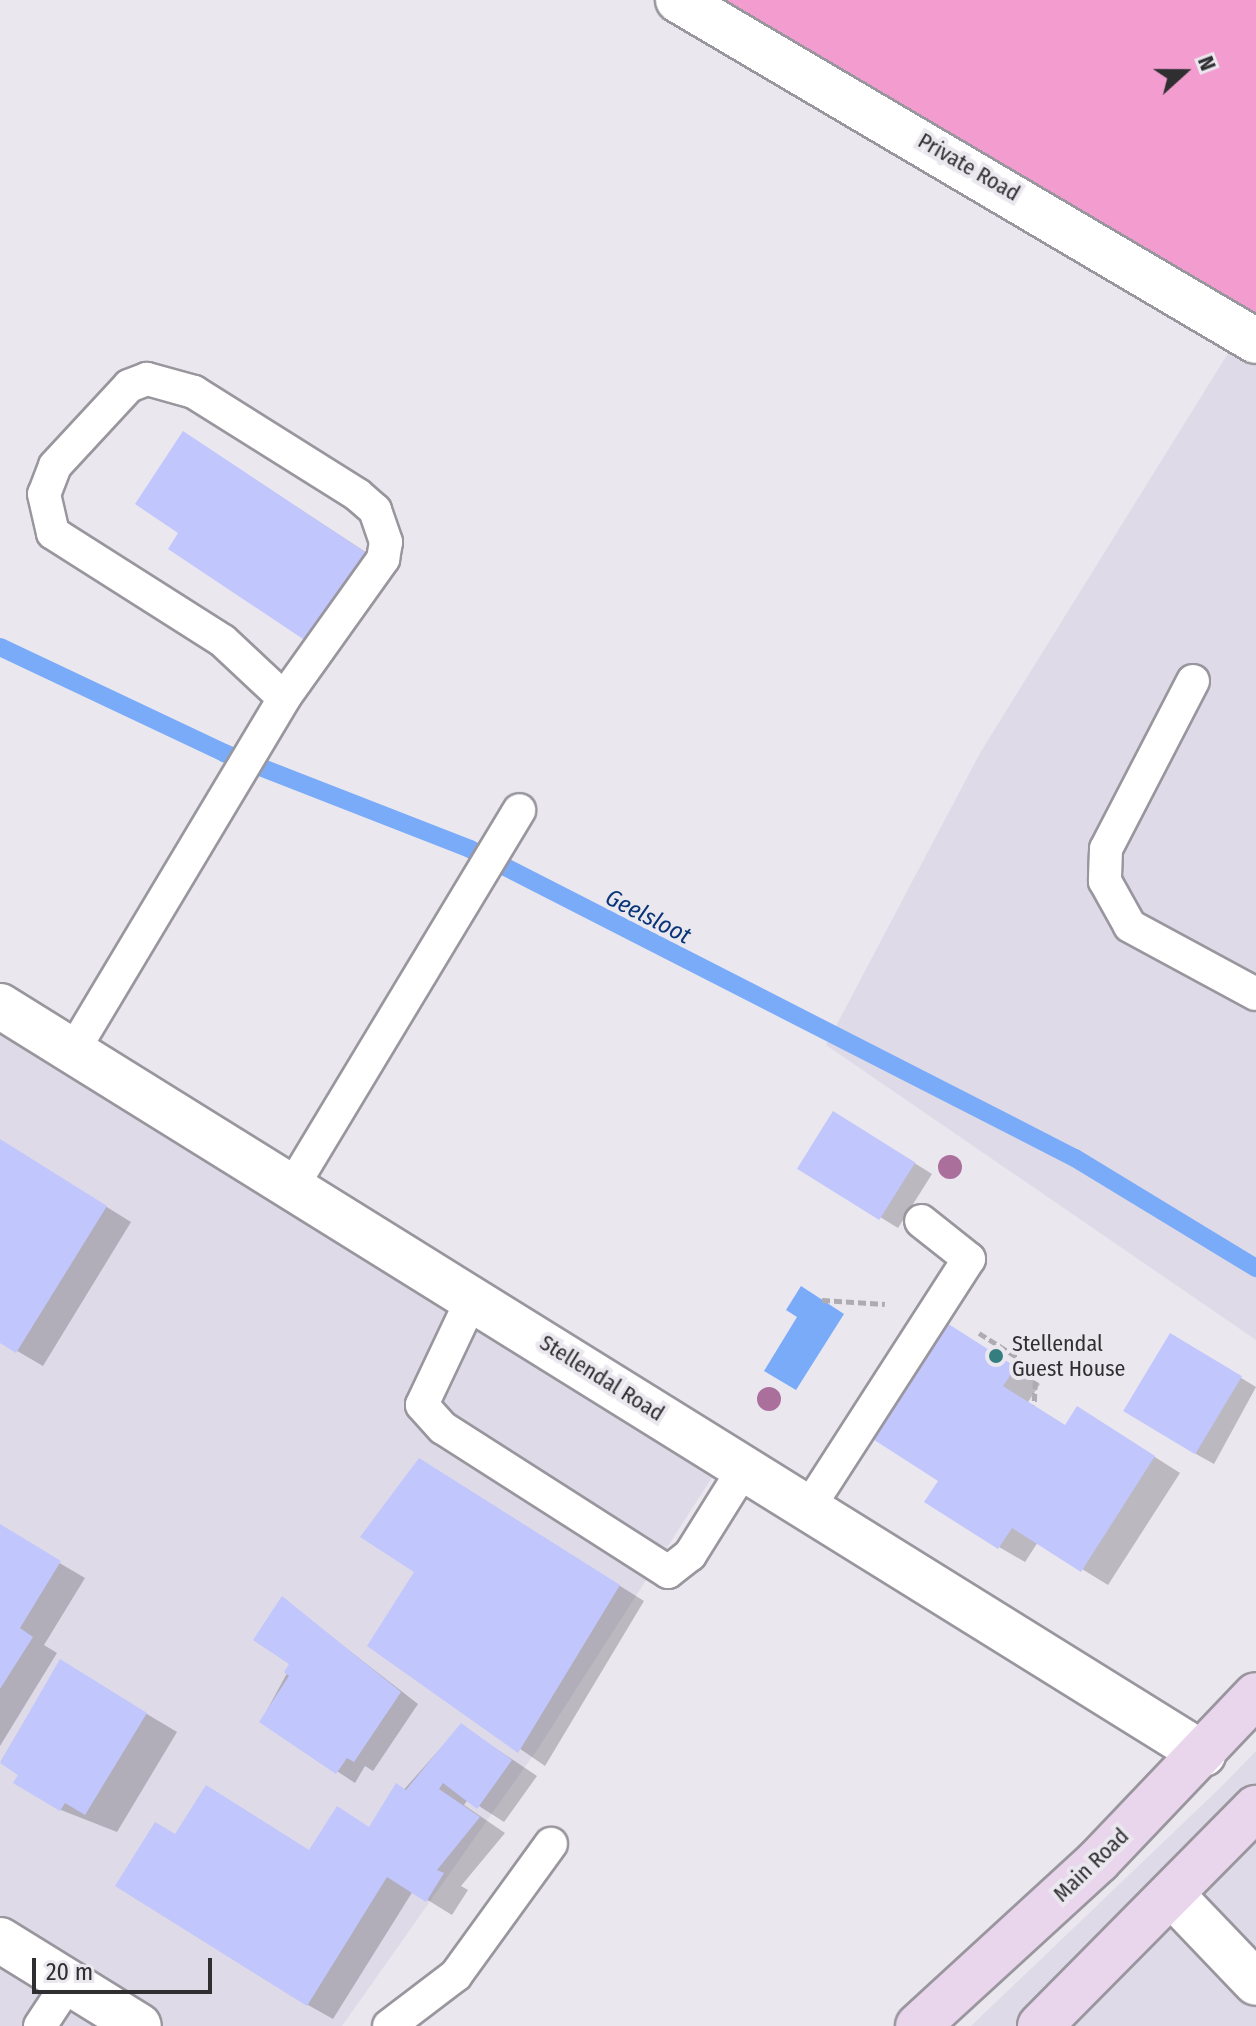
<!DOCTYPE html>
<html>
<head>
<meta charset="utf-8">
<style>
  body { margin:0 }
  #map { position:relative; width:1256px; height:2026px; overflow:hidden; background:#eae7ef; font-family:"Fira Sans Condensed",sans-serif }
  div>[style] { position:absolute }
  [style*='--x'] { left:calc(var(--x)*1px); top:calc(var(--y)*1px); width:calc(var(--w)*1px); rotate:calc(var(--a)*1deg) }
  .built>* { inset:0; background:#dedae8 }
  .green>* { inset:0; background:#f39ccf }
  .water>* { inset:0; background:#79abf9 }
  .shadow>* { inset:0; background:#0003 }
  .stream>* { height:18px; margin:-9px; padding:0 9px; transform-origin:9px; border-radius:9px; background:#79abf9 }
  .building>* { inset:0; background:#c1c6fc; transform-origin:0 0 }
  .path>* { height:5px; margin-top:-2.5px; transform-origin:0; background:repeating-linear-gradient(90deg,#aeabb2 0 8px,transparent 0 12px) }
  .roads { filter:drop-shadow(2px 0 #99969e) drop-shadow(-2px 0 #99969e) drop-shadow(0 2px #99969e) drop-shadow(0 -2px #99969e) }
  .service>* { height:32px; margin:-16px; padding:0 16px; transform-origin:16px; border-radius:16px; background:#fff }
  .minor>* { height:44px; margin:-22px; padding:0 22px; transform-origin:22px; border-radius:22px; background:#fff }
  .tertiary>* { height:44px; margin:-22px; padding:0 22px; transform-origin:22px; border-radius:22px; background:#fff }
  .secondary>* { height:44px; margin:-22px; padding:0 22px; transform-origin:22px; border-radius:22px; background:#e9d5ec }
  .trees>* { width:24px; height:24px; margin:-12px; border-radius:50%; background:#ab6f9c }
  .dots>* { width:22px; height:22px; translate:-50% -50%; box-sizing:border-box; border:4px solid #eae7ef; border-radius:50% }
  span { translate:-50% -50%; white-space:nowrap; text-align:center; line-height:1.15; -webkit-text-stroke:8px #eae7ef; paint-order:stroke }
  .street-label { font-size:22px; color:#2f2e31 }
  .poi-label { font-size:22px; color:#2f2e31 }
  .left { translate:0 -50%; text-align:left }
  .water-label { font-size:24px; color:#083578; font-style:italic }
  .north { position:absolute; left:1144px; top:32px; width:80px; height:80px; -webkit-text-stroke:6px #eae7ef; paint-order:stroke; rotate:69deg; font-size:22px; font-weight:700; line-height:32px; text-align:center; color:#2f2e31 }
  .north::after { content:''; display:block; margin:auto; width:28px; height:36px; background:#2f2e31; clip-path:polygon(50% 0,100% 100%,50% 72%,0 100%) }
  .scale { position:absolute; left:32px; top:1958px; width:180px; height:36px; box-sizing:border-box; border:4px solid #2f2e31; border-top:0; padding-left:10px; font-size:24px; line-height:28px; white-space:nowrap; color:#2f2e31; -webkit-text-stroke:6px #eae7ef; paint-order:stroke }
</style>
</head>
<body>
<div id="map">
  <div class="built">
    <i style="clip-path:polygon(1245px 326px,1256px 333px,1256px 1340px,826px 1045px,980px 753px)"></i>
    <i style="clip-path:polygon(0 999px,727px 1454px,539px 1747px,342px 2026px,0 2026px)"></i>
    <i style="clip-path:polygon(1256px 1751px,1256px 2026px,971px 2026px,1222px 1786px)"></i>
  </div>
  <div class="green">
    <i style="clip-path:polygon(712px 0,1256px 0,1256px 317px)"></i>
  </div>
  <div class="water">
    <i style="clip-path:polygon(801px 1286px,844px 1314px,796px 1390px,764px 1371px,797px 1317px,786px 1310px)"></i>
  </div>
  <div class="shadow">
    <i style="clip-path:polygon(184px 433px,390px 568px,333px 654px,181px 532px)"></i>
    <i style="clip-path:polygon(852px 1124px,932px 1174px,898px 1228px,800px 1168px)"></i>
    <i style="clip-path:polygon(0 1141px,131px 1222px,43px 1366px,0 1341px)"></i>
    <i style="clip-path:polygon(965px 1336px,1040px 1384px,1028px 1402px,1066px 1426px,1103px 1424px,1180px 1473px,1108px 1585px,1038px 1542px,1025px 1562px,999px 1547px,940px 1480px)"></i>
    <i style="clip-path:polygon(1189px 1346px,1256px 1387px,1214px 1464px,1196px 1454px)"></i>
    <i style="clip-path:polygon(445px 1476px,644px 1601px,545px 1766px,370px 1645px,417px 1571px)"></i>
    <i style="clip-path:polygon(0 1528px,85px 1578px,44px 1645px,57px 1653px,0 1746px)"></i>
    <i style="clip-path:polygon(283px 1599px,418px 1704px,373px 1771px,365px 1766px,355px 1783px,261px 1721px,292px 1664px)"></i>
    <i style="clip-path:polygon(60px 1662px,177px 1732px,117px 1832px,61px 1810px,1px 1761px)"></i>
    <i style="clip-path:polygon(461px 1725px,537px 1776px,504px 1822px,468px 1799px,464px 1805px,505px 1833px,461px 1886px,468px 1890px,452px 1915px,413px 1891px,333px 2019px,308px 2005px,176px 1836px,310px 1852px,370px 1828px)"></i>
  </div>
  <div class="stream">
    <i style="--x:0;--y:647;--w:248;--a:25.3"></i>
    <i style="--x:224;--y:753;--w:264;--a:21.3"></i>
    <i style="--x:470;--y:849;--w:679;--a:27.06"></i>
    <i style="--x:1075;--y:1158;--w:212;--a:31.3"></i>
  </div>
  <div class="building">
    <i style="clip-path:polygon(183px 431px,365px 552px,306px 641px,168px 549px,178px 533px,135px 504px)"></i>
    <i style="left:833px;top:1111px;width:97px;height:68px;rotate:32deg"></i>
    <i style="clip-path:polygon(0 1139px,107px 1206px,16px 1353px,0 1343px)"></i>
    <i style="clip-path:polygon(939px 1318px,1016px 1367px,1003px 1386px,1065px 1425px,1077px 1406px,1155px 1456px,1081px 1572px,1012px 1528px,998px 1549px,924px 1502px,938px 1481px,865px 1434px)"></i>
    <i style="left:1170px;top:1333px;width:84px;height:91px;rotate:31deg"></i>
    <i style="clip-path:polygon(419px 1458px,620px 1585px,518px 1753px,367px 1646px,414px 1572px,360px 1537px)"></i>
    <i style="clip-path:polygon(0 1524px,61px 1561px,20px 1628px,33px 1637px,0 1689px)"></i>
    <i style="clip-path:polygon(282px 1596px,401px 1692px,354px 1762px,347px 1758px,336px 1774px,259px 1722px,289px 1676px,284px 1672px,289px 1664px,253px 1640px)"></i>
    <i style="clip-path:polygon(60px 1659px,147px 1713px,85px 1815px,65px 1803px,60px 1811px,13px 1783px,18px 1775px,0 1763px)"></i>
    <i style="clip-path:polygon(461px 1723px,512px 1760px,477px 1809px,443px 1783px,439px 1789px,480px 1817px,437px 1870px,444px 1873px,426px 1902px,387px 1877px,307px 2006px,115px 1886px,155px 1822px,175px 1834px,206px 1785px,309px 1850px,337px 1806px,369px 1827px,396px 1783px,406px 1790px)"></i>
  </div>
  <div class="path">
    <i style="--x:822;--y:1300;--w:63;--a:3.6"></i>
    <i style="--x:979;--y:1333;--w:67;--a:32.3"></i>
    <i style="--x:1036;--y:1369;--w:36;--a:93"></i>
  </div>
  <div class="roads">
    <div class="service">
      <i style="--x:1193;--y:681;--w:189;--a:117.4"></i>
      <i style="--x:1106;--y:849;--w:32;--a:92"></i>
      <i style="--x:1105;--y:881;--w:51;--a:60.9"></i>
      <i style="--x:1130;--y:926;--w:143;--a:28.4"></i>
      <i style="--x:73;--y:1051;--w:411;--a:-59.1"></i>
      <i style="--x:284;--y:698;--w:171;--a:-54.5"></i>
      <i style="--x:383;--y:559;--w:17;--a:-80"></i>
      <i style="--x:386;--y:542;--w:34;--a:-109"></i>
      <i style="--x:375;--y:510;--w:23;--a:-139"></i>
      <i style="--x:358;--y:495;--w:194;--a:-147.9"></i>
      <i style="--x:194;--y:392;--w:49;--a:-164.5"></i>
      <i style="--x:147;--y:379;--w:19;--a:159"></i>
      <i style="--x:129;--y:386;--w:109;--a:132.8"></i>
      <i style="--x:55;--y:466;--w:30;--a:111"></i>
      <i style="--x:44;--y:494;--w:40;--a:77"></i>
      <i style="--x:53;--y:533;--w:201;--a:32.4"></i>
      <i style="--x:223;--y:641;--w:83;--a:43.1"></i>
      <i style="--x:292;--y:1187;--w:440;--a:-58.9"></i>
      <i style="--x:472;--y:1299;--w:117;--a:115.3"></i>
      <i style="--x:422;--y:1405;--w:31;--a:48"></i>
      <i style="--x:443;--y:1428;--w:267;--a:32.6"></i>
      <i style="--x:668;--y:1572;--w:28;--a:-38"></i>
      <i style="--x:690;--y:1555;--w:104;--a:-58"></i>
      <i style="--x:809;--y:1507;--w:295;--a:-57.2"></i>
      <i style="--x:969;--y:1259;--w:61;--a:-141.6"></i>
      <i style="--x:40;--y:2026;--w:53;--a:-56.6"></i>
      <i style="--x:389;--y:2026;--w:84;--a:-37.3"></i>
      <i style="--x:456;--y:1975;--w:162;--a:-54.1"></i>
    </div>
    <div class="minor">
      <i style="--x:678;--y:0;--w:671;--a:30.54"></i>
      <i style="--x:0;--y:1006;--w:1417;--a:31.87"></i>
      <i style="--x:1173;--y:1896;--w:120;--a:46.3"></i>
    </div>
    <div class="tertiary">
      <i style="--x:0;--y:1940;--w:163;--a:31.7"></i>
    </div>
    <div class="secondary">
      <i style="--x:918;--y:2026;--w:244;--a:-42.5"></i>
      <i style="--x:1098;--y:1861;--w:229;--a:-46.4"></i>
      <i style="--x:1040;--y:2026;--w:307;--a:-45.3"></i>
    </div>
  </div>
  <div class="trees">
    <i style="left:950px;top:1167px"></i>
    <i style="left:769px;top:1399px"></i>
  </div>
  <div class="dots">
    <i style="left:996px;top:1356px;background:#357e7f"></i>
  </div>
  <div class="street-label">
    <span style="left:969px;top:167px;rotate:30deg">Private Road</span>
    <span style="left:602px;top:1378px;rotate:32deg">Stellendal Road</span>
    <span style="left:1091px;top:1865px;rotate:-44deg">Main Road</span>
  </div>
  <div class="poi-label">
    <span class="left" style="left:1012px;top:1356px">Stellendal<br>Guest House</span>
  </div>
  <div class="water-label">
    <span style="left:648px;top:917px;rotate:27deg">Geelsloot</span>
  </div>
  <div class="north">N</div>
  <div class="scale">20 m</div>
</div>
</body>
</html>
